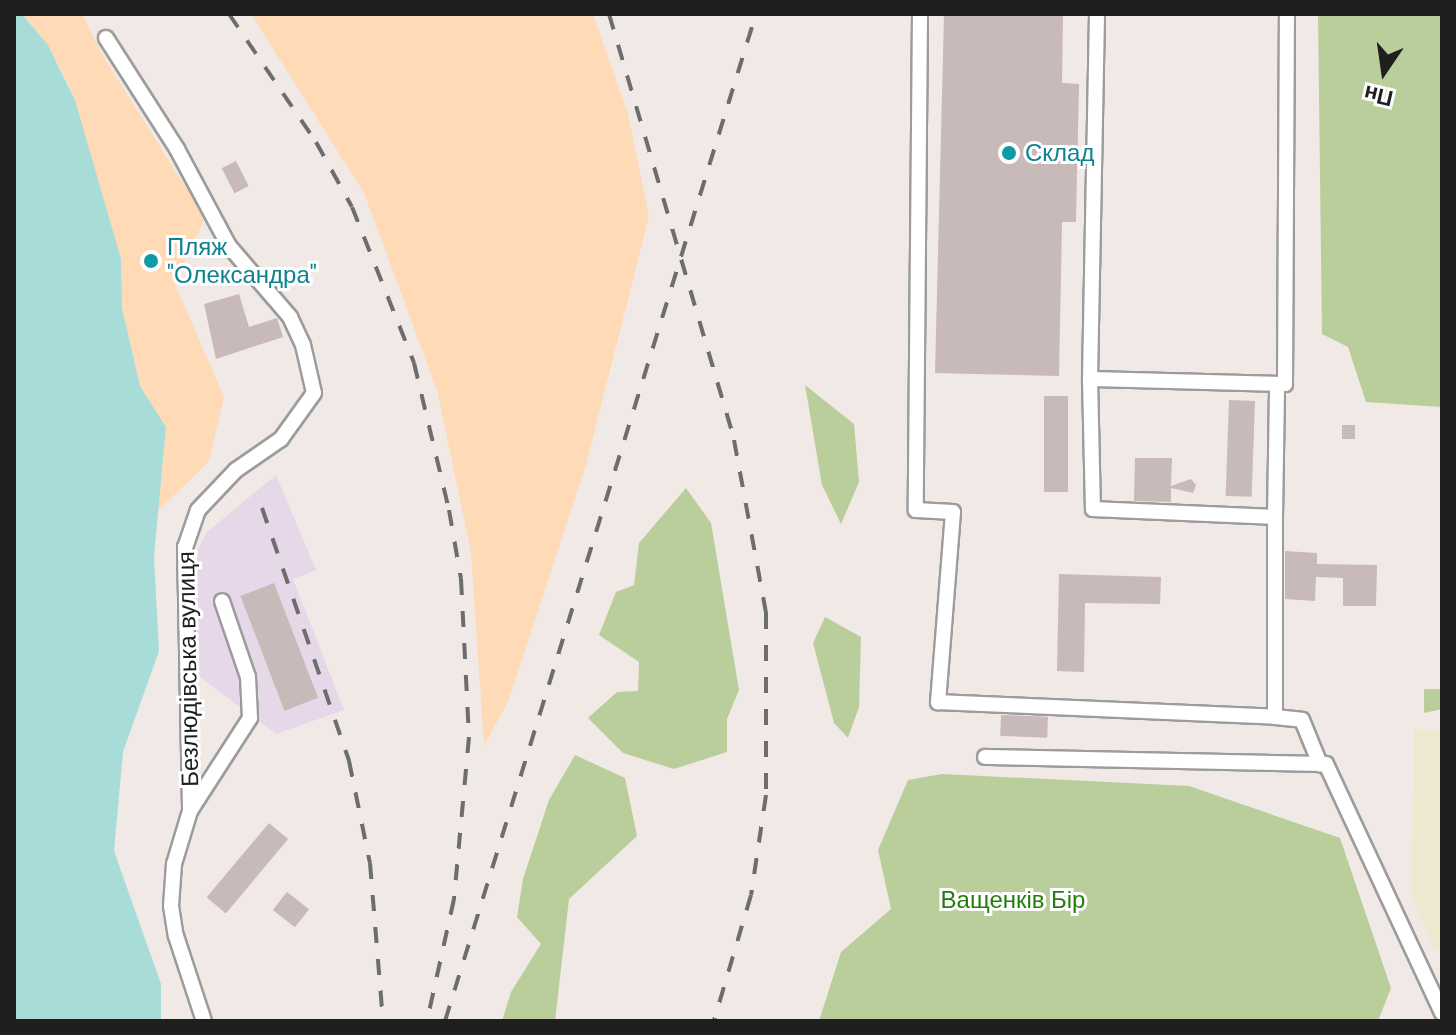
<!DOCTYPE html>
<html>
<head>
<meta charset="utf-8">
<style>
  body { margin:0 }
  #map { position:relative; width:1456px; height:1035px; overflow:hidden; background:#f0e9e6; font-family:"DM Sans",sans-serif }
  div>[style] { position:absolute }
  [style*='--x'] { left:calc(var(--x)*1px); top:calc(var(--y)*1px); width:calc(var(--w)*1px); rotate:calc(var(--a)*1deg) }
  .industrial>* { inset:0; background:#e7d8e9 }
  .farmland>* { inset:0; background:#eee8d1 }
  .forest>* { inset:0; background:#b9ce9b }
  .sand>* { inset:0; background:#fedab6 }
  .water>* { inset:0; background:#a7dcd9 }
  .building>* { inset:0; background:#c7bab9; transform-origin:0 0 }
  .roads { filter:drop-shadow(2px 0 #9c9c9c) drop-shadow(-2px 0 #9c9c9c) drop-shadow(0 2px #9c9c9c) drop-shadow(0 -2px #9c9c9c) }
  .minor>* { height:14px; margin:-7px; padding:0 7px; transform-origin:7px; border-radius:7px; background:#fff }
  .rail>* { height:4px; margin-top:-2px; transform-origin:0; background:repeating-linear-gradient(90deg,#6d6d6d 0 16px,transparent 0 32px) }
  .dots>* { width:22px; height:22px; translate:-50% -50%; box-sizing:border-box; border:4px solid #fff; border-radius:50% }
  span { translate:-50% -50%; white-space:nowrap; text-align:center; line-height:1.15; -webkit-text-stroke:6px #fff; paint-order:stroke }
  .culture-label { font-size:24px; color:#0d838f }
  .left { translate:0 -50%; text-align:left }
  .street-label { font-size:24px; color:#1f1f1f }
  .park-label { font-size:24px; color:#267d0e }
  .frame { position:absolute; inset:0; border:16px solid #1f1f1f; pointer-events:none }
  .north { position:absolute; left:1344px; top:32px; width:80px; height:80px; -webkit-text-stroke:6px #fff; paint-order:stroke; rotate:193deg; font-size:22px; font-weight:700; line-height:32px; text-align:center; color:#1f1f1f }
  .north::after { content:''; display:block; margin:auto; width:28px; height:36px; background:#1f1f1f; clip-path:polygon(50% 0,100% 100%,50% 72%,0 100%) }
</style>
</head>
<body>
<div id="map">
  <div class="industrial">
    <i style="clip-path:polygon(276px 475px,316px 570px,293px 579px,344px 710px,276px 734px,196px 674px,193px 598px,198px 549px,208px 531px)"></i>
  </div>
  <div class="farmland">
    <i style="clip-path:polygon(1414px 729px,1442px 732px,1442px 948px,1435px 950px,1411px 897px)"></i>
  </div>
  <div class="forest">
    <i style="clip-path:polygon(1318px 14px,1442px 14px,1442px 407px,1366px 402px,1348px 347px,1322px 334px)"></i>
    <i style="clip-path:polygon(805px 385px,854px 424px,859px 482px,841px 524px,822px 485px)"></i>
    <i style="clip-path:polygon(686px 488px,711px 523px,739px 690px,727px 719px,727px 752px,674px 769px,623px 753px,588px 718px,617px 692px,638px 691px,639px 662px,599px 635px,616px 592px,634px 585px,639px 543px)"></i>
    <i style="clip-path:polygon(825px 617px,861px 637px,859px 707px,848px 738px,834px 723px,813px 643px)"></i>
    <i style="clip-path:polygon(1424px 689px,1442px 689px,1442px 709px,1424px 713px)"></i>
    <i style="clip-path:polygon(575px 755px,625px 778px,637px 836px,569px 899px,555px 1021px,502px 1021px,511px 992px,541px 944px,517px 917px,523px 879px,549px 800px)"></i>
    <i style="clip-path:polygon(942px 774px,1189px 786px,1340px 838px,1391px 988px,1378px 1021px,819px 1021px,841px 952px,891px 909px,878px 850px,908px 780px)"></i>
  </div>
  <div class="sand">
    <i style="clip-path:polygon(22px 14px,82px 14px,103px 56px,205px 218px,174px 282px,224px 397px,209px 461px,158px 511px,166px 427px,140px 386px,123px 313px,119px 253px,70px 87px,48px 45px)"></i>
    <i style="clip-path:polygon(251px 14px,593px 14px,628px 114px,649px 216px,586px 465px,508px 702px,484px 745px,471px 552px,437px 390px,364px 193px)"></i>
  </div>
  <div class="water">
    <i style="clip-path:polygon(14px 14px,22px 14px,48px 45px,75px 100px,121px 259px,122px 308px,140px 386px,166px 427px,154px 557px,159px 651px,123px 752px,114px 851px,161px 984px,161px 1021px,14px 1021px)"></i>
  </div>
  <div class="building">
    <i style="clip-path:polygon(944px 14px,1063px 14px,1062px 83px,1079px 84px,1076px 222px,1062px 222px,1059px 376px,935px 373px)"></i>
    <i style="left:236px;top:161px;width:28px;height:16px;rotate:63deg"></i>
    <i style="clip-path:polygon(239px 294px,249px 327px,277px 318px,283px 337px,216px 359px,204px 304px)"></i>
    <i style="left:1044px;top:396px;width:24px;height:96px"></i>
    <i style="left:1229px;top:400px;width:26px;height:96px;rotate:2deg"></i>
    <i style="left:1342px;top:425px;width:13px;height:14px"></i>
    <i style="clip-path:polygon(1135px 458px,1172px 458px,1171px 486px,1191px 479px,1196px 485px,1193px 493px,1171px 488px,1171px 502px,1134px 501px)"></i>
    <i style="clip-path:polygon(1285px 551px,1317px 553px,1317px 564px,1377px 565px,1376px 606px,1343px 606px,1343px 578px,1316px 577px,1315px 601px,1285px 599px)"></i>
    <i style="clip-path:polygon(1059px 574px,1161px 577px,1160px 604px,1085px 603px,1084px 672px,1057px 671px)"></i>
    <i style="left:274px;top:583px;width:123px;height:36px;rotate:69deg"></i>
    <i style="left:1001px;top:715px;width:47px;height:21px;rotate:2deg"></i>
    <i style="left:269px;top:823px;width:25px;height:97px;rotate:40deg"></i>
    <i style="left:287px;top:892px;width:28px;height:23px;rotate:38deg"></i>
  </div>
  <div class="roads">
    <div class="minor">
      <i style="--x:920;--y:14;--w:496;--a:90.5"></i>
      <i style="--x:916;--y:510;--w:37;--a:3"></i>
      <i style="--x:953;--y:512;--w:191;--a:94.5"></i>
      <i style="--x:938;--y:702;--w:337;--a:2.5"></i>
      <i style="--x:1275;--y:717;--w:200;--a:-90"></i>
      <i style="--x:1097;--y:14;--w:365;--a:91.1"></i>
      <i style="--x:1090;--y:379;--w:195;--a:1.5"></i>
      <i style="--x:1285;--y:384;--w:370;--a:-89.7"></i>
      <i style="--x:106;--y:38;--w:132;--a:57.4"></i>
      <i style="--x:177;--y:149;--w:110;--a:61.8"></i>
      <i style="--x:229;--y:246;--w:94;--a:49.3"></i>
      <i style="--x:290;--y:317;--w:31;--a:65"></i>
      <i style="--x:303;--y:345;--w:49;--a:77.1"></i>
      <i style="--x:314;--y:393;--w:57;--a:125.7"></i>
      <i style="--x:281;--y:439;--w:55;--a:145.4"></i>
      <i style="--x:236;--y:470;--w:55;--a:133.5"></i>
      <i style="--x:198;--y:510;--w:39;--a:109"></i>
      <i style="--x:185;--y:547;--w:264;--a:88.9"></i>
      <i style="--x:190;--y:811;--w:55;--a:106.8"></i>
      <i style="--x:174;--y:864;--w:42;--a:94.1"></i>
      <i style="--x:171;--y:906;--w:30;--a:81"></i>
      <i style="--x:176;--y:936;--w:89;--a:71.8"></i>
      <i style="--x:1090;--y:379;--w:130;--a:88.7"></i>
      <i style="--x:1093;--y:509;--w:182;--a:2.5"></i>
      <i style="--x:1275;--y:517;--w:133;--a:-89.1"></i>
      <i style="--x:1275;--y:717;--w:27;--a:6"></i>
      <i style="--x:1302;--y:720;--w:48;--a:67.8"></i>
      <i style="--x:985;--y:757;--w:341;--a:1.2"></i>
      <i style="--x:1326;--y:764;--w:275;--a:65"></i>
      <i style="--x:190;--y:811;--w:111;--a:-57.2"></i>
      <i style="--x:250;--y:718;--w:41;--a:-92.8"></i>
      <i style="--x:248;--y:677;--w:80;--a:-108.9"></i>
    </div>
  </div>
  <div class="rail">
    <i style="--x:229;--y:14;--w:155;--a:55.8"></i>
    <i style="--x:316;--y:142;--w:74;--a:61"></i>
    <i style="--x:352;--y:207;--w:168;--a:68.3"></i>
    <i style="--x:414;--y:363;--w:151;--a:76.6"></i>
    <i style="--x:449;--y:510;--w:70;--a:80.1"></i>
    <i style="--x:461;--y:579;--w:158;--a:87.1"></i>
    <i style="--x:469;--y:737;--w:163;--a:95.3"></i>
    <i style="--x:454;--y:899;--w:125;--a:102.5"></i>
    <i style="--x:609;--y:14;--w:444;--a:73.6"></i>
    <i style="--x:734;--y:440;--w:176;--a:79.5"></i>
    <i style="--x:766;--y:613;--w:182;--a:90"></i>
    <i style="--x:766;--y:795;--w:101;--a:98.5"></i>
    <i style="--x:751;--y:895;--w:131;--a:106.4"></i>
    <i style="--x:262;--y:508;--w:268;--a:71"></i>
    <i style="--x:349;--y:761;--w:104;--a:78.4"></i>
    <i style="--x:370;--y:863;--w:159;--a:85.3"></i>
    <i style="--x:445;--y:1021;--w:1054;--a:-72.84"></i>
  </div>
  <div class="dots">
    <i style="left:1009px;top:153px;background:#0f9aa8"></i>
    <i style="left:151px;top:261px;background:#0f9aa8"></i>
  </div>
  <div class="culture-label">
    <span class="left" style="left:1025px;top:153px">Склад</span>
    <span class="left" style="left:167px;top:261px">Пляж<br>"Олександра"</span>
  </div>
  <div class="street-label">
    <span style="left:188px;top:669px;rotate:-91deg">Безлюдівська вулиця</span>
  </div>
  <div class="park-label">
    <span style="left:1013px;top:900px">Ващенків Бір</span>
  </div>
  <div class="frame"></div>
  <div class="north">Пн</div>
</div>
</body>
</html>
